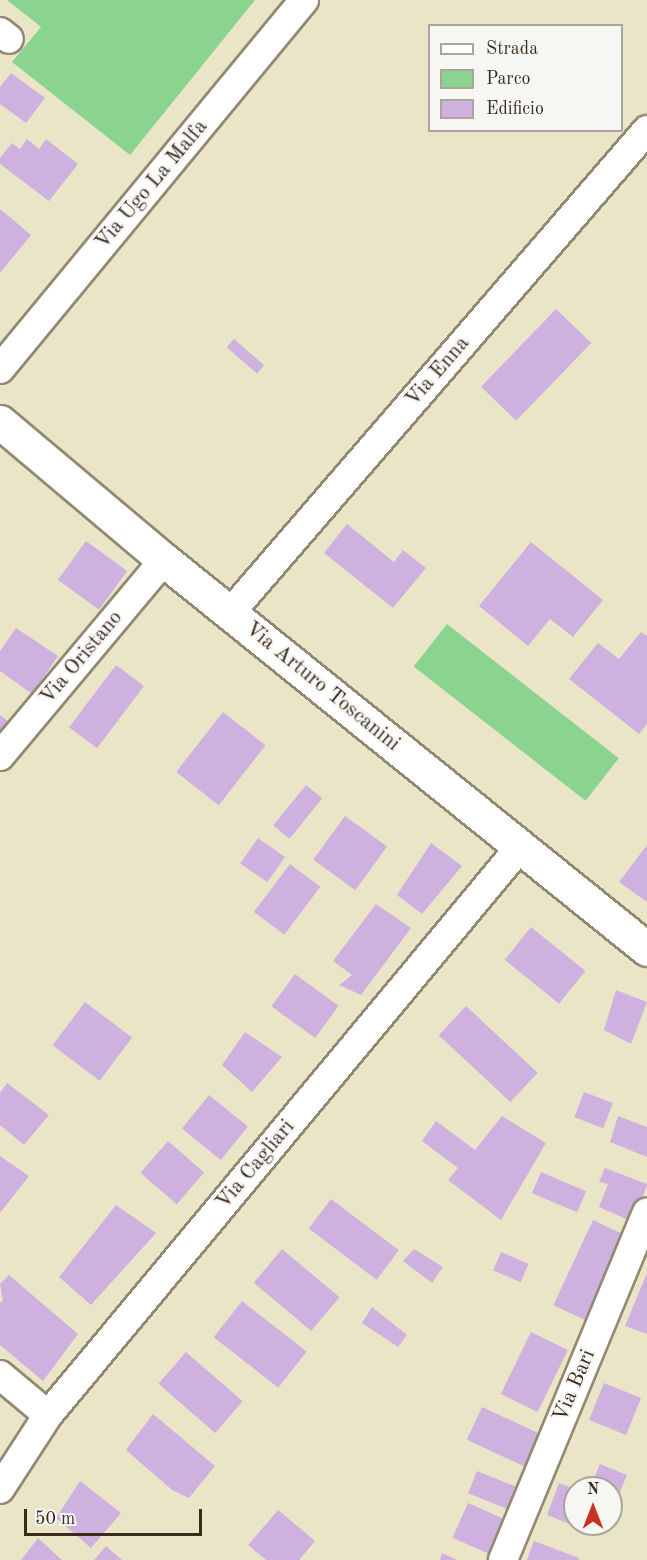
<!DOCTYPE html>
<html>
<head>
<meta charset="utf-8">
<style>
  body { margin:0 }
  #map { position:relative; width:647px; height:1560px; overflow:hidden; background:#ebe5c7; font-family:"Old Standard TT",serif }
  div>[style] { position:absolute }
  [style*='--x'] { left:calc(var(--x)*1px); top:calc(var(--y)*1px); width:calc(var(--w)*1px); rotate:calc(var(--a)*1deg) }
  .green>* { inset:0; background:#8ad48f; transform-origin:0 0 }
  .building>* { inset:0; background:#cfb1df; transform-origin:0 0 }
  .roads { filter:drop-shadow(2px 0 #938872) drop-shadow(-2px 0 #938872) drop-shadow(0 2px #938872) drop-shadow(0 -2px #938872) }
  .minor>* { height:28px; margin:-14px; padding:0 14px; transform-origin:14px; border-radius:14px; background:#fff }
  .tertiary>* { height:33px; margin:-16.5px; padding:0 16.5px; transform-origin:16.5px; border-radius:16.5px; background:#fff }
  span { translate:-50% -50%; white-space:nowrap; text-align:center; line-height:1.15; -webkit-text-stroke:4.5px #f6f6f2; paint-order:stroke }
  .street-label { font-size:21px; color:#3b2a1e }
  .legend { position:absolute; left:428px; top:24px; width:195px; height:108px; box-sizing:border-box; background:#f6f6f2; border:2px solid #aba49d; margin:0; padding:8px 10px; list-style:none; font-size:18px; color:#3b2a1e }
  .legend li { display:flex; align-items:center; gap:12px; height:30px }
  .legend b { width:30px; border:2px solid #aba49d }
  .north { position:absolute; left:563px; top:1476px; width:60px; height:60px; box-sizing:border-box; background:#f6f6f2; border:2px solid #aba49d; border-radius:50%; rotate:0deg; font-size:16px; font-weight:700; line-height:24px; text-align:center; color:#3b2a1e }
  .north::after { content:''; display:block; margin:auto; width:21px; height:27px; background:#c8321e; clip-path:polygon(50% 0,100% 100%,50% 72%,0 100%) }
  .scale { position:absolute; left:24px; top:1509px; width:178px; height:27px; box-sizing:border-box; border:3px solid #3b2a1e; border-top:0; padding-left:8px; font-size:18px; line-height:21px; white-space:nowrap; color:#3b2a1e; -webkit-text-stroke:4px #f6f6f2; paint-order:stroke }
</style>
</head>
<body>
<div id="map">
  <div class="green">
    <i style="clip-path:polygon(7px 0,255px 0,130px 155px,12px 62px,41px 27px)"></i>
    <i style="left:447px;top:624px;width:218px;height:54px;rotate:38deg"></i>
  </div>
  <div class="building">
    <i style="clip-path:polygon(11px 73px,45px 98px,26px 123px,0 104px,0 87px)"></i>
    <i style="clip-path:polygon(27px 139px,39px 149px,46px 139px,78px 164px,49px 201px,0 164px,0 158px,12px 143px,20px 149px)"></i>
    <i style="clip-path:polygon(0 209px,31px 235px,0 273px)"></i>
    <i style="left:556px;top:309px;width:49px;height:108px;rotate:44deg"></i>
    <i style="left:234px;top:339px;width:40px;height:11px;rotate:41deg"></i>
    <i style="clip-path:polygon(347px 524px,394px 562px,403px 550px,426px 568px,393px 608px,324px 553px)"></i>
    <i style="left:86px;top:541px;width:51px;height:48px;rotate:36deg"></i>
    <i style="clip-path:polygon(531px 542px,603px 600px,573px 637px,550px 619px,528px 646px,479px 606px)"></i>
    <i style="clip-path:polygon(16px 628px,58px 656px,32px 694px,0 671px,0 651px)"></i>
    <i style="clip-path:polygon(641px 632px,647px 636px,647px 724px,639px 734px,569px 679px,598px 643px,619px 659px)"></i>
    <i style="left:116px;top:665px;width:35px;height:78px;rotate:37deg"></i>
    <i style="left:223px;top:712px;width:54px;height:76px;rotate:38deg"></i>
    <i style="clip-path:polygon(0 715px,8px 721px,0 731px)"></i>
    <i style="left:306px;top:785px;width:21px;height:52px;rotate:39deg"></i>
    <i style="left:345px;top:816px;width:52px;height:54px;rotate:36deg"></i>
    <i style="left:258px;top:838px;width:33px;height:31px;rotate:35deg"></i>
    <i style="clip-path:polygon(431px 843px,462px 866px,422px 914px,397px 895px)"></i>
    <i style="clip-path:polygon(647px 845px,647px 902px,619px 882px)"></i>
    <i style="left:290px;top:864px;width:38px;height:60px;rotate:37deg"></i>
    <i style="clip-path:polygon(376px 904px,411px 928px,361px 995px,339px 985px,352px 975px,333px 961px)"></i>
    <i style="left:531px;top:927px;width:70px;height:42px;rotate:39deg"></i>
    <i style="left:295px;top:974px;width:54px;height:40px;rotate:36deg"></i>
    <i style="clip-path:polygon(616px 990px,647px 1002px,631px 1044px,604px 1030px)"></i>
    <i style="left:85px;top:1002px;width:59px;height:54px;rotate:37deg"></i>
    <i style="left:466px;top:1006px;width:98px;height:40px;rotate:43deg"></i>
    <i style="clip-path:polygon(245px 1032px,282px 1057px,252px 1092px,222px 1065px)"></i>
    <i style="clip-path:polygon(7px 1083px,49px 1115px,24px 1145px,0 1125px,0 1093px)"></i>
    <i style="left:584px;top:1092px;width:31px;height:27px;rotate:21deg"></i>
    <i style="left:209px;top:1095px;width:50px;height:43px;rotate:39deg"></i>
    <i style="clip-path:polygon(502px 1116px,546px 1143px,501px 1220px,448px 1180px,458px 1168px,422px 1141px,436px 1121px,475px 1150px)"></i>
    <i style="clip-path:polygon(618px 1116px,647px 1127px,647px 1157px,610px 1142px)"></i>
    <i style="left:168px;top:1141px;width:48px;height:42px;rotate:41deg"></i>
    <i style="clip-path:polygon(0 1156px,29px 1176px,0 1213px)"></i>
    <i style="clip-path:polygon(605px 1168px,647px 1184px,635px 1223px,599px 1207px,608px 1184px,599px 1182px)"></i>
    <i style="left:541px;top:1172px;width:49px;height:23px;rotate:23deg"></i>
    <i style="left:331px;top:1199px;width:85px;height:37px;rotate:37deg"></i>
    <i style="clip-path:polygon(116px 1205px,156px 1233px,91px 1305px,59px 1277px)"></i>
    <i style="left:593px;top:1220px;width:40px;height:94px;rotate:25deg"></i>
    <i style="left:282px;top:1249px;width:75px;height:44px;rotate:40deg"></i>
    <i style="clip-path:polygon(414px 1249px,443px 1267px,432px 1283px,403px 1261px)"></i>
    <i style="left:501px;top:1252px;width:30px;height:20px;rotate:23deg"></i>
    <i style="clip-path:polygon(647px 1273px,647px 1334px,625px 1326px)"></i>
    <i style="clip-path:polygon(9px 1275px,78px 1334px,43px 1381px,0 1345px,0 1303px,3px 1300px,0 1284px)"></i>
    <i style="left:242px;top:1301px;width:82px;height:46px;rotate:38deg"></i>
    <i style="clip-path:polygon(372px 1307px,407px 1335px,398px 1347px,362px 1323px)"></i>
    <i style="left:531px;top:1332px;width:41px;height:69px;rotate:26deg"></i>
    <i style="left:186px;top:1352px;width:75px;height:42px;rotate:41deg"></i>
    <i style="left:604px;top:1383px;width:40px;height:40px;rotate:22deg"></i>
    <i style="left:482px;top:1407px;width:63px;height:36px;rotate:25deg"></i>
    <i style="clip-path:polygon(153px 1414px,215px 1466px,189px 1498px,172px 1490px,126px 1450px)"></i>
    <i style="clip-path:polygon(600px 1464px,627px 1475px,619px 1494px,611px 1491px,611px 1488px,592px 1483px)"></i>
    <i style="left:477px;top:1471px;width:45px;height:24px;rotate:22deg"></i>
    <i style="clip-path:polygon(80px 1481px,121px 1513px,91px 1548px,56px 1518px)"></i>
    <i style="clip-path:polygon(559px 1483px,575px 1489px,575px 1524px,591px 1524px,588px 1531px,547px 1515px)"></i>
    <i style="left:468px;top:1503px;width:42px;height:38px;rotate:24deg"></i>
    <i style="clip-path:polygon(278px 1510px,315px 1541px,299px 1560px,266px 1560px,248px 1545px)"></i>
    <i style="clip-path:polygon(38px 1538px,62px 1560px,21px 1560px)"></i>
    <i style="clip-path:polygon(534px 1541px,579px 1558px,579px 1560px,527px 1560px)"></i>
    <i style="clip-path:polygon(106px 1546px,122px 1560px,94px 1560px)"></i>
    <i style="clip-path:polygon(442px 1553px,457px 1560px,440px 1560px)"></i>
  </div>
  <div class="roads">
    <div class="minor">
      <i style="--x:0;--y:32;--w:11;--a:38"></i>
      <i style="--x:0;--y:369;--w:478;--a:-50.5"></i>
      <i style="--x:230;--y:613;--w:638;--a:-49.19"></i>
      <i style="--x:0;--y:756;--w:256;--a:-50.1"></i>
      <i style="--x:0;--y:1375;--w:62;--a:39.8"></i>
      <i style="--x:0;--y:1489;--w:88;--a:-57"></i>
      <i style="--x:48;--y:1415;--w:739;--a:-50.27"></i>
      <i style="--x:503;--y:1560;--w:376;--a:-67.5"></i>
    </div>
    <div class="tertiary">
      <i style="--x:0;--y:422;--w:214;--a:40.1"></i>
      <i style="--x:164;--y:560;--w:620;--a:38.85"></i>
    </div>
  </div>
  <div class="street-label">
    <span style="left:152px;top:185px;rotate:-50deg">Via Ugo La Malfa</span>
    <span style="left:438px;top:372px;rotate:-49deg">Via Enna</span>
    <span style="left:82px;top:658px;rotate:-50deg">Via Oristano</span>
    <span style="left:322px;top:687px;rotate:39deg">Via Arturo Toscanini</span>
    <span style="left:256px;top:1165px;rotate:-50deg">Via Cagliari</span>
    <span style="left:575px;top:1386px;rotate:-67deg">Via Bari</span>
  </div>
  <ul class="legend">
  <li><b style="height:8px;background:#fff"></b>Strada</li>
  <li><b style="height:16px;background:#8ad48f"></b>Parco</li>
  <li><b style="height:16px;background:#cfb1df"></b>Edificio</li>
  </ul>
  <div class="north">N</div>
  <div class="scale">50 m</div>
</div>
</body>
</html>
